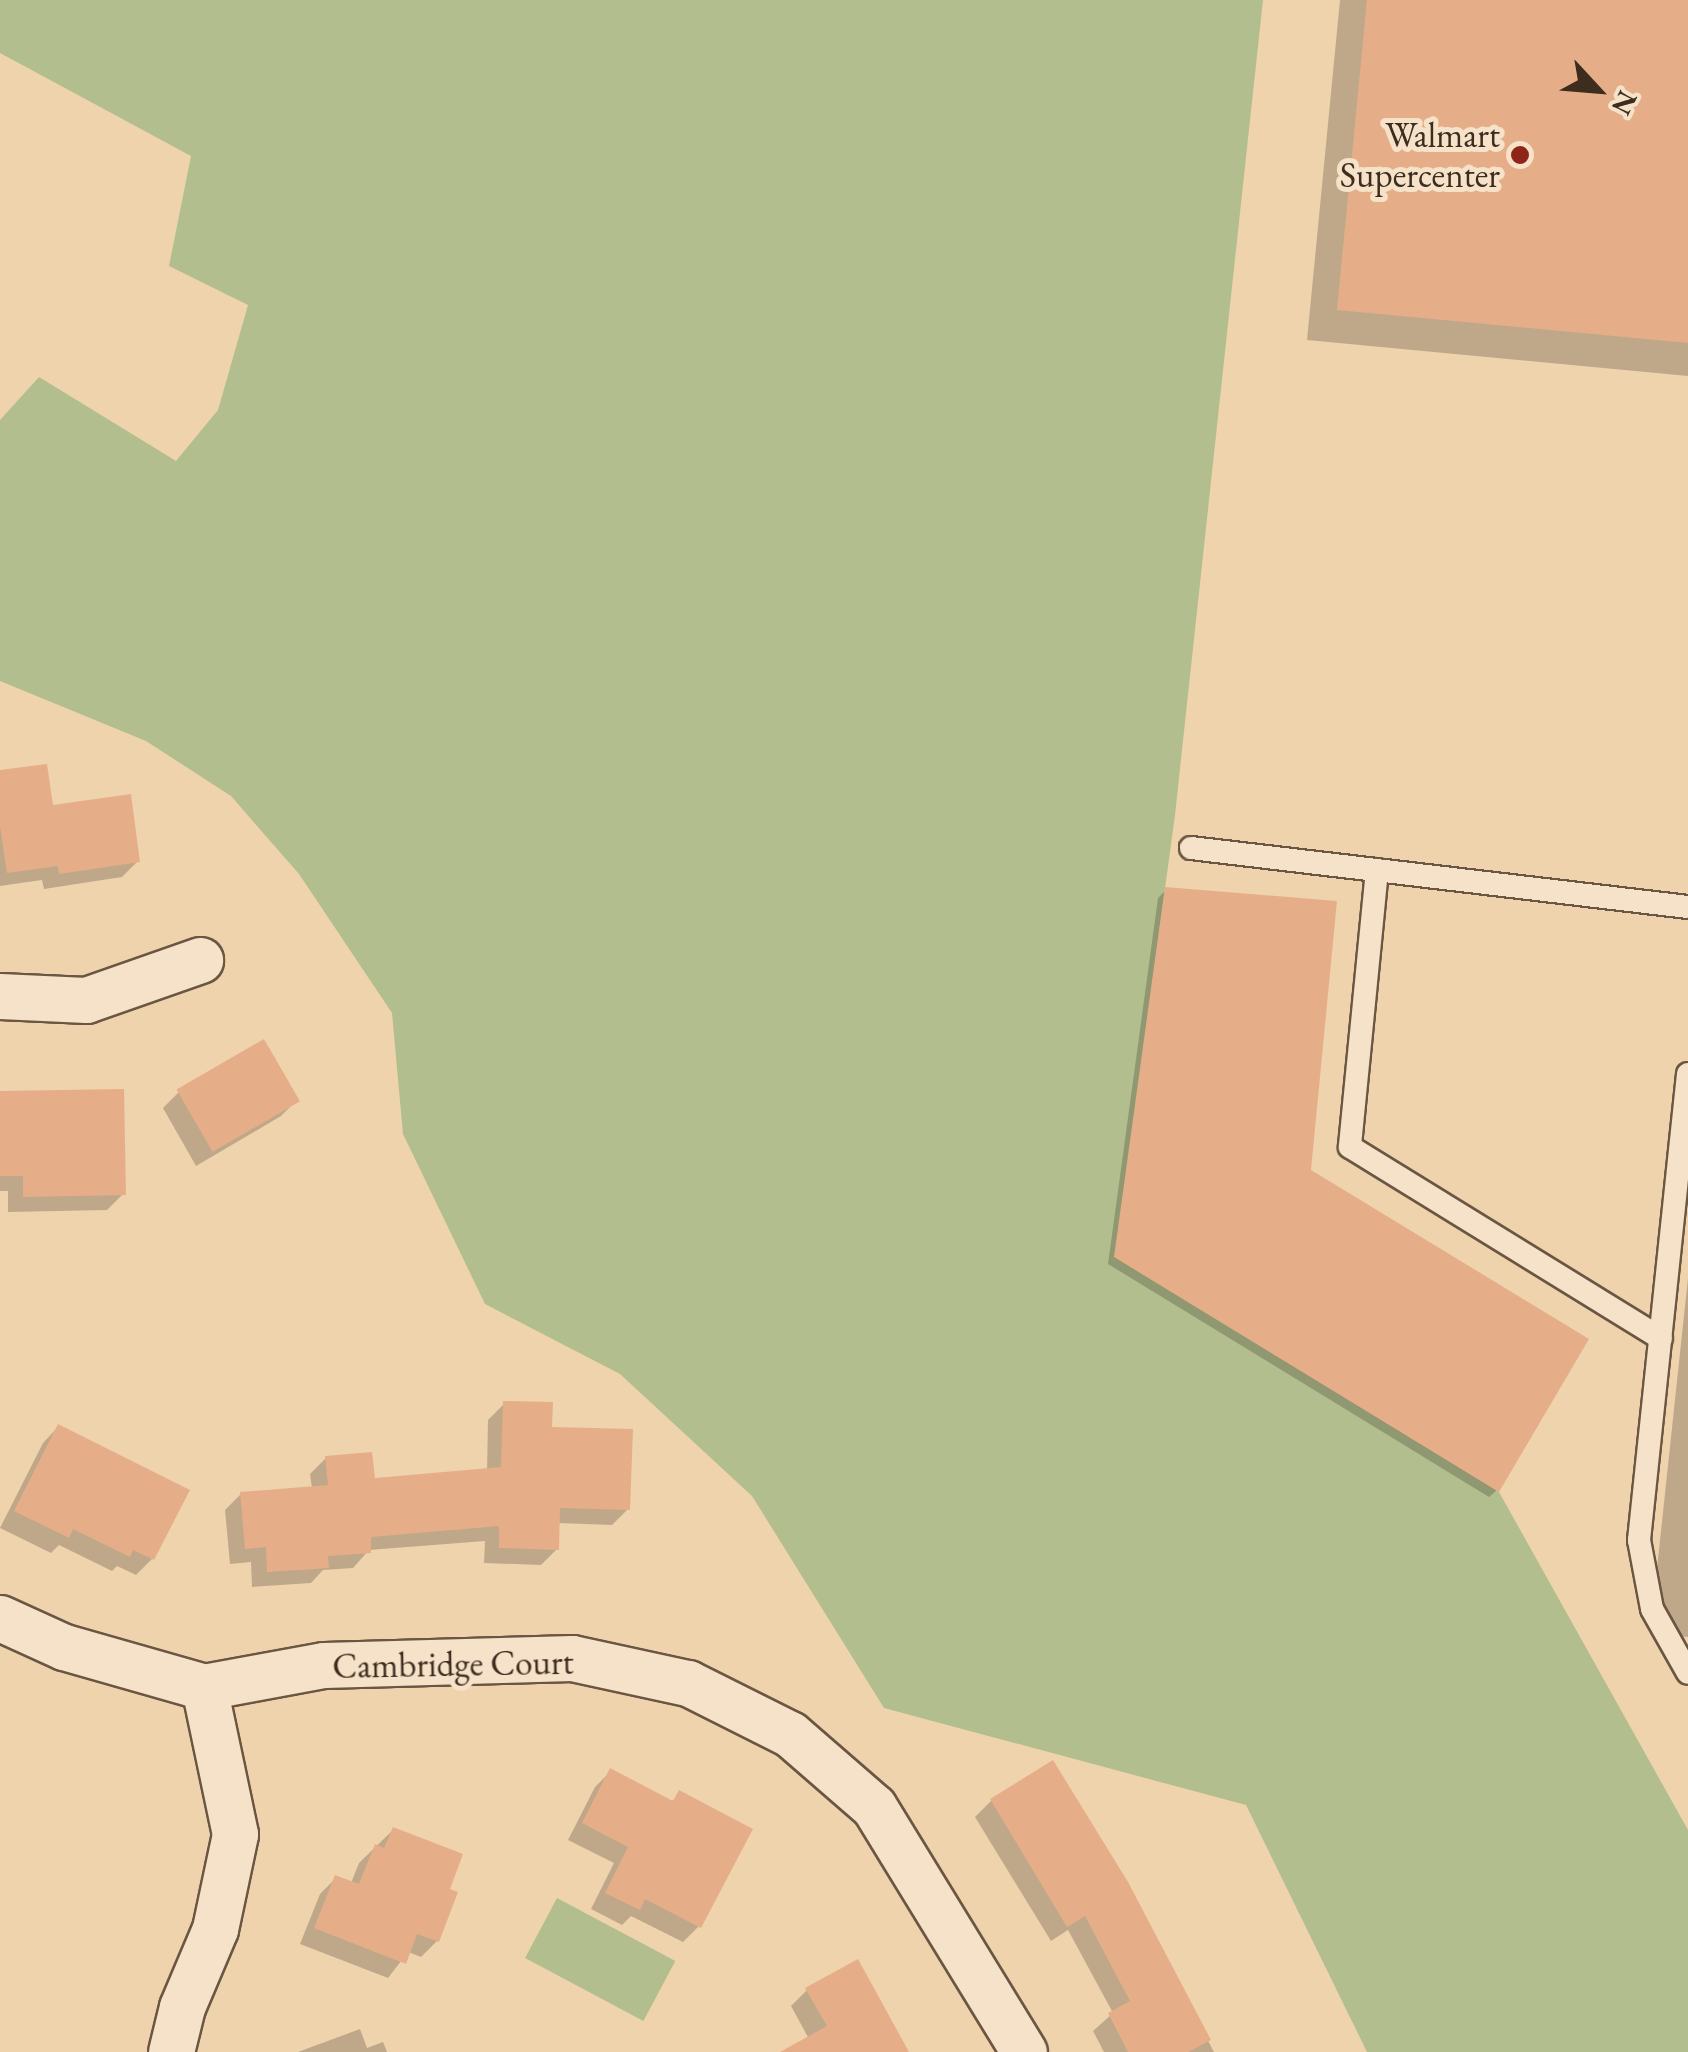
<!DOCTYPE html>
<html>
<head>
<meta charset="utf-8">
<style>
  body { margin:0 }
  #map { position:relative; width:1688px; height:2052px; overflow:hidden; background:#efd3ac; font-family:"EB Garamond",serif }
  div>[style] { position:absolute }
  [style*='--x'] { left:calc(var(--x)*1px); top:calc(var(--y)*1px); width:calc(var(--w)*1px); rotate:calc(var(--a)*1deg) }
  .green>* { inset:0; background:#b3be8e; transform-origin:0 0 }
  .shadow>* { inset:0; background:#0003 }
  .building>* { inset:0; background:#e6ae88; transform-origin:0 0 }
  .roads { filter:drop-shadow(2px 0 #6a5642) drop-shadow(-2px 0 #6a5642) drop-shadow(0 2px #6a5642) drop-shadow(0 -2px #6a5642) }
  .lane>* { height:22px; margin:-11px; padding:0 11px; transform-origin:11px; border-radius:11px; background:#f5e2c9 }
  .street>* { height:45px; margin:-22.5px; padding:0 22.5px; transform-origin:22.5px; border-radius:22.5px; background:#f5e2c9 }
  .dots>* { width:28px; height:28px; translate:-50% -50%; box-sizing:border-box; border:5px solid #f5e2c9; border-radius:50% }
  span { translate:-50% -50%; white-space:nowrap; text-align:center; line-height:1.15; -webkit-text-stroke:10px #f5e2c9; paint-order:stroke }
  .poi-label { font-size:35px; color:#3e2c1f }
  .right { translate:-100% -50%; text-align:right }
  .street-label { font-size:35px; color:#3e2c1f }
  .north { position:absolute; left:1548px; top:40px; width:100px; height:100px; -webkit-text-stroke:8px #f5e2c9; paint-order:stroke; rotate:116deg; font-size:28px; font-weight:700; line-height:40px; text-align:center; color:#3e2c1f }
  .north::after { content:''; display:block; margin:auto; width:35px; height:45px; background:#3e2c1f; clip-path:polygon(50% 0,100% 100%,50% 72%,0 100%) }
</style>
</head>
<body>
<div id="map">
  <div class="green">
    <i style="clip-path:polygon(0 0,1263px 0,1175px 815px,1115px 1256px,1499px 1492px,1688px 1830px,1688px 2052px,1367px 2052px,1246px 1805px,884px 1708px,752px 1496px,620px 1374px,485px 1304px,403px 1134px,392px 1013px,299px 874px,231px 796px,146px 741px,0 681px,0 420px,39px 377px,176px 461px,218px 410px,248px 305px,169px 266px,191px 156px,0 53px)"></i>
    <i style="left:557px;top:1898px;width:134px;height:68px;rotate:28deg"></i>
  </div>
  <div class="shadow">
    <i style="clip-path:polygon(1340px 0,1688px 0,1688px 376px,1307px 340px)"></i>
    <i style="clip-path:polygon(0 773px,51px 808px,138px 861px,122px 877px,44px 889px,42px 880px,0 886px)"></i>
    <i style="clip-path:polygon(1166px 890px,1309px 1172px,1497px 1490px,1489px 1497px,1108px 1264px,1158px 898px)"></i>
    <i style="clip-path:polygon(179px 1092px,296px 1101px,281px 1116px,196px 1166px,163px 1108px)"></i>
    <i style="clip-path:polygon(0 1094px,123px 1194px,107px 1210px,8px 1212px,8px 1191px,0 1191px)"></i>
    <i style="clip-path:polygon(1688px 1278px,1688px 1637px,1650px 1634px)"></i>
    <i style="clip-path:polygon(504px 1404px,549px 1429px,628px 1509px,612px 1525px,558px 1523px,557px 1549px,541px 1565px,484px 1563px,485px 1541px,369px 1550px,353px 1568px,323px 1570px,311px 1583px,252px 1587px,251px 1562px,230px 1564px,225px 1510px,241px 1494px,312px 1488px,310px 1474px,326px 1458px,372px 1481px,487px 1471px,488px 1420px)"></i>
    <i style="clip-path:polygon(58px 1427px,152px 1559px,136px 1575px,117px 1566px,112px 1571px,59px 1545px,51px 1553px,0 1528px,43px 1443px)"></i>
    <i style="clip-path:polygon(1053px 1764px,1125px 1883px,1214px 2052px,1104px 2052px,1093px 2031px,1113px 2013px,1068px 1930px,1051px 1941px,975px 1817px,991px 1801px)"></i>
    <i style="clip-path:polygon(611px 1771px,671px 1802px,680px 1794px,699px 1926px,683px 1942px,631px 1916px,622px 1925px,591px 1909px,614px 1863px,568px 1840px,595px 1787px)"></i>
    <i style="clip-path:polygon(393px 1830px,447px 1890px,437px 1941px,421px 1957px,408px 1952px,388px 1978px,300px 1944px,320px 1894px,336px 1878px,351px 1883px,359px 1863px)"></i>
    <i style="clip-path:polygon(807px 1990px,906px 2052px,791px 2052px,809px 2039px,791px 2006px)"></i>
    <i style="clip-path:polygon(360px 2029px,367px 2048px,383px 2042px,387px 2052px,298px 2052px)"></i>
  </div>
  <div class="building">
    <i style="clip-path:polygon(1367px 0,1688px 0,1688px 343px,1337px 310px)"></i>
    <i style="clip-path:polygon(47px 764px,53px 805px,131px 794px,140px 862px,59px 874px,58px 866px,7px 873px,0 826px,0 770px)"></i>
    <i style="clip-path:polygon(1165px 887px,1337px 901px,1311px 1170px,1589px 1339px,1499px 1492px,1114px 1257px)"></i>
    <i style="left:264px;top:1039px;width:72px;height:101px;rotate:60deg"></i>
    <i style="clip-path:polygon(124px 1089px,126px 1195px,23px 1197px,23px 1176px,0 1176px,0 1091px)"></i>
    <i style="clip-path:polygon(503px 1401px,553px 1402px,552px 1427px,633px 1429px,630px 1510px,560px 1508px,559px 1550px,499px 1548px,499px 1526px,371px 1537px,371px 1553px,328px 1556px,329px 1568px,267px 1572px,266px 1547px,245px 1549px,240px 1492px,328px 1485px,325px 1456px,372px 1452px,375px 1478px,501px 1467px)"></i>
    <i style="clip-path:polygon(58px 1424px,190px 1490px,154px 1560px,133px 1550px,130px 1557px,73px 1529px,69px 1538px,14px 1511px)"></i>
    <i style="clip-path:polygon(1053px 1760px,1128px 1882px,1211px 2040px,1188px 2052px,1128px 2052px,1108px 2013px,1130px 2001px,1085px 1916px,1067px 1927px,990px 1799px)"></i>
    <i style="clip-path:polygon(610px 1768px,673px 1801px,679px 1790px,753px 1829px,701px 1928px,645px 1899px,640px 1910px,605px 1893px,628px 1847px,582px 1823px)"></i>
    <i style="clip-path:polygon(393px 1827px,463px 1854px,450px 1889px,458px 1892px,439px 1942px,417px 1934px,406px 1964px,314px 1928px,335px 1875px,359px 1884px,375px 1844px,384px 1848px)"></i>
    <i style="clip-path:polygon(858px 1959px,909px 2052px,780px 2052px,827px 2026px,805px 1988px)"></i>
  </div>
  <div class="roads">
    <div class="lane">
      <i style="--x:1191;--y:848;--w:500;--a:6.77"></i>
      <i style="--x:1377;--y:870;--w:278;--a:95.6"></i>
      <i style="--x:1350;--y:1147;--w:365;--a:31.6"></i>
      <i style="--x:1688;--y:1074;--w:469;--a:96"></i>
      <i style="--x:1639;--y:1540;--w:70;--a:79.3"></i>
      <i style="--x:1652;--y:1609;--w:73;--a:60.6"></i>
    </div>
    <div class="street">
      <i style="--x:0;--y:996;--w:86;--a:2.7"></i>
      <i style="--x:86;--y:1000;--w:121;--a:-19.3"></i>
      <i style="--x:0;--y:1618;--w:70;--a:24.4"></i>
      <i style="--x:64;--y:1647;--w:146;--a:15.9"></i>
      <i style="--x:171;--y:2052;--w:46;--a:-76.3"></i>
      <i style="--x:182;--y:2007;--w:85;--a:-67.1"></i>
      <i style="--x:215;--y:1929;--w:97;--a:-78.1"></i>
      <i style="--x:235;--y:1834;--w:150;--a:-101.9"></i>
      <i style="--x:204;--y:1687;--w:122;--a:-10.4"></i>
      <i style="--x:324;--y:1665;--w:248;--a:-1.6"></i>
      <i style="--x:572;--y:1658;--w:119;--a:12.2"></i>
      <i style="--x:688;--y:1683;--w:114;--a:26.6"></i>
      <i style="--x:790;--y:1734;--w:111;--a:41"></i>
      <i style="--x:874;--y:1807;--w:287;--a:58.5"></i>
    </div>
  </div>
  <div class="dots">
    <i style="left:1520px;top:155px;background:#8f2418"></i>
  </div>
  <div class="poi-label">
    <span class="right" style="left:1500px;top:155px">Walmart<br>Supercenter</span>
  </div>
  <div class="street-label">
    <span style="left:453px;top:1664px;rotate:-1deg">Cambridge Court</span>
  </div>
  <div class="north">N</div>
</div>
</body>
</html>
